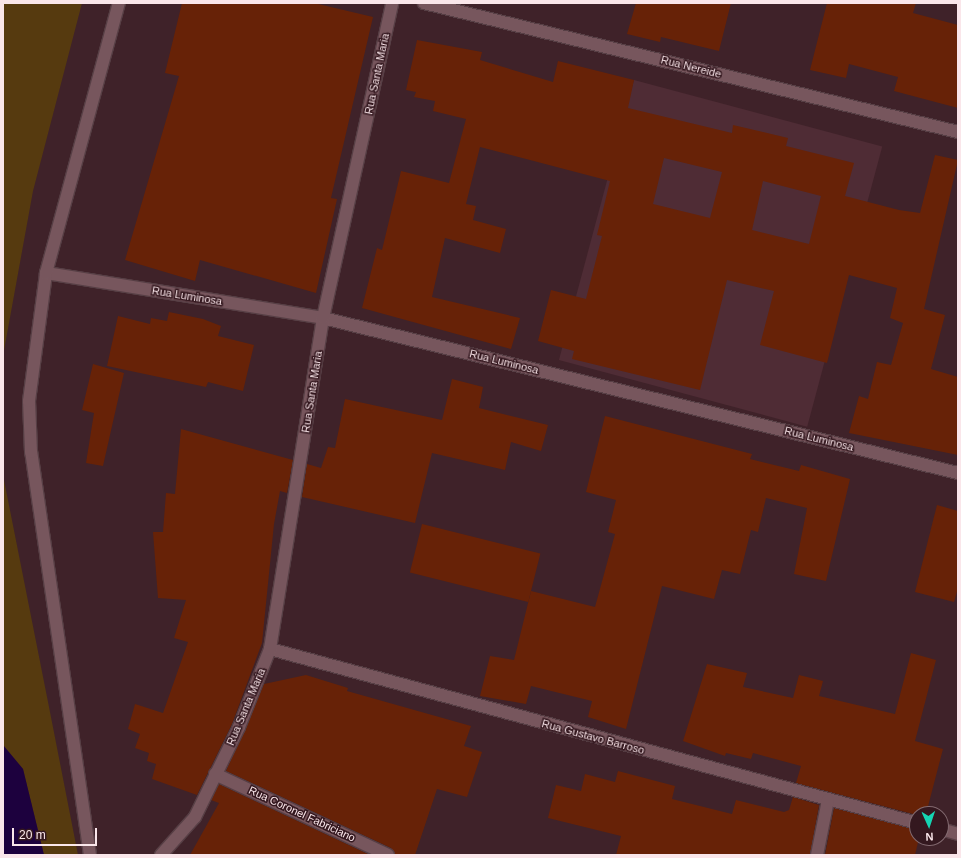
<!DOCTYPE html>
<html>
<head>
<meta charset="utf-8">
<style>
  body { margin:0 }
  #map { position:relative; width:961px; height:858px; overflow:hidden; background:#3f2229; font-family:Arial,sans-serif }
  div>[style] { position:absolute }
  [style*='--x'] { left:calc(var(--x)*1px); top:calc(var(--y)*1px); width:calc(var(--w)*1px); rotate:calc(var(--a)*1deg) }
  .built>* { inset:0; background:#4f2c35; transform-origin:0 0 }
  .green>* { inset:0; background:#563a0f }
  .water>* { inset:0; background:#1d013e }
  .building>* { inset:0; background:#672207; transform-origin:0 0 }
  .roads { filter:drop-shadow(1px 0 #573f45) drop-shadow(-1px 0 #573f45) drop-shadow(0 1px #573f45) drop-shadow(0 -1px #573f45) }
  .minor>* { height:12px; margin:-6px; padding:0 6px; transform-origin:6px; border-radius:6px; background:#77565d }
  span { translate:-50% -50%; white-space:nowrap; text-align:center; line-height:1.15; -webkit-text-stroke:3px #34181f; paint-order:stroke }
  .street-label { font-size:11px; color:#fae6ea }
  .frame { position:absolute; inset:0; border:4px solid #fae6ea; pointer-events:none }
  .north { position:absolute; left:909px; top:806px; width:40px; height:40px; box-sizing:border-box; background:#34181f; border:1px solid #836a70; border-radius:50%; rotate:177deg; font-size:11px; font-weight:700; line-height:16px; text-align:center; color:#fae6ea }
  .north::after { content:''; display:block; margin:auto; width:14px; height:18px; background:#15d5b3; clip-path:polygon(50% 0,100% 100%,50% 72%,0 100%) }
  .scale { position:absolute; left:12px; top:828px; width:85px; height:18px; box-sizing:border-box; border:2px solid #fae6ea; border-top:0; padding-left:5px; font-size:12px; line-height:14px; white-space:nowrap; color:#fae6ea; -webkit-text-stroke:3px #34181f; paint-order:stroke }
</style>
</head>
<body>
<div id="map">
  <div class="built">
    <i style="left:634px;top:80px;width:257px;height:290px;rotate:15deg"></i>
  </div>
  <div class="green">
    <i style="clip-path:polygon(3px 3px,82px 3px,33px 191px,3px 356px)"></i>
    <i style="clip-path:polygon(3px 475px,50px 712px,78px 855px,44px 855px,23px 769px,3px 745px)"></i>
  </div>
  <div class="water">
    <i style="clip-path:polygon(3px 745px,23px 769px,44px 855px,3px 855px)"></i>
  </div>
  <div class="building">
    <i style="clip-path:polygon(182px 3px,314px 3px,373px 17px,331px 198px,337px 199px,316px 293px,200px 260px,195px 281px,125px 260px,179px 76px,165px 73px)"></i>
    <i style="clip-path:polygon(636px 3px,731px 3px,719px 51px,661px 37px,660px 42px,627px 34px)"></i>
    <i style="clip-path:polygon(827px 3px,916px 3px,913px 13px,958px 25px,958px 108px,894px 91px,898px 77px,849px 64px,846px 78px,810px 70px)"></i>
    <i style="clip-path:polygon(evenodd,417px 40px,482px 52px,480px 60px,553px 82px,558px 61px,634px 80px,628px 108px,732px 133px,733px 125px,788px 138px,786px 146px,854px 163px,845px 196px,899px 210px,920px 213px,935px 155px,958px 160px,924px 309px,945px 315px,931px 369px,958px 377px,958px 455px,849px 433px,859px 396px,868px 399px,877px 362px,891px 365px,903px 323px,890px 318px,897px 288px,849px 275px,827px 363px,760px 345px,774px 291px,727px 280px,700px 390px,572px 359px,574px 351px,538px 341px,551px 290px,586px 299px,602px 236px,597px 235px,610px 181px,480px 147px,466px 204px,476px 206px,473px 220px,506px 229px,500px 253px,445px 238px,432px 297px,520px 318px,511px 349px,362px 308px,377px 248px,382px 250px,401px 171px,449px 183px,466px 119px,433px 111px,435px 101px,414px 97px,416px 92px,406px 90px,417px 40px,664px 158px,722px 172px,710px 218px,653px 204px,664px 158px,417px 40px,763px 181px,821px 196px,809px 244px,752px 230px,763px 181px)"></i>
    <i style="clip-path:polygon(169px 312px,203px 319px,221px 326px,218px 336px,254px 345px,243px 391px,208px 382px,206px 387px,107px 366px,118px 316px,150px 324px,151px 318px,167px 321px)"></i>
    <i style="clip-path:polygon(93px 364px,124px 373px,103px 466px,86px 463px,94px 413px,82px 410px)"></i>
    <i style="clip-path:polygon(452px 379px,483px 387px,479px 408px,548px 425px,541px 451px,511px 442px,505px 470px,432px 453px,415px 523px,302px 497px,307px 464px,321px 468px,328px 447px,335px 448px,345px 399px,442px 420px)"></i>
    <i style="clip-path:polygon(605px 416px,752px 454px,750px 459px,799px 471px,801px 465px,850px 479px,826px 581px,794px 574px,807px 508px,766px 498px,758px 532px,751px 530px,740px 574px,722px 570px,714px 599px,662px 586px,626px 729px,588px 717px,592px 701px,531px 686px,526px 704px,480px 696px,490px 656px,514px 660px,531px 591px,595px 607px,615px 534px,608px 532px,616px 500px,586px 492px)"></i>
    <i style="clip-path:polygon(181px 429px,293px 460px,287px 493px,280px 491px,274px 524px,262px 643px,232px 724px,197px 795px,152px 779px,156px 764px,147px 761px,149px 753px,135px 748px,140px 734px,128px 729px,135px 704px,163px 713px,188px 642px,174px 638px,186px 600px,158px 598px,153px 532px,163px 532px,166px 493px,175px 494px)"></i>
    <i style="clip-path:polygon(937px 505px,958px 511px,958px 588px,954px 602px,915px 592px)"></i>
    <i style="left:422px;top:524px;width:122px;height:50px;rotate:14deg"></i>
    <i style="clip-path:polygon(911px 653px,936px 660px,915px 741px,943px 749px,926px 814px,917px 815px,796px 783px,801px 766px,753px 753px,751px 759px,726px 753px,725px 756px,683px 741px,707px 664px,747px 673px,743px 687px,793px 698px,799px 675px,823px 681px,819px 696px,895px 714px)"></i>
    <i style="clip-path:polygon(306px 675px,348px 688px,347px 691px,471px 726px,464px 746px,482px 752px,467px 797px,437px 789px,415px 855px,395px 855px,391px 848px,226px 771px,264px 684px)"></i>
    <i style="clip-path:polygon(618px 771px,675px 786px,672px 799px,732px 814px,736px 800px,784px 812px,789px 810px,793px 797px,819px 805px,810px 855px,616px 855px,621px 836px,548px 818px,556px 785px,581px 791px,585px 774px,615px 782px)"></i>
    <i style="clip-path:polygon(219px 784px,370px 855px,190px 855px,219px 803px,211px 800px)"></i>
    <i style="clip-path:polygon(834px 808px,917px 830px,919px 838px,915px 855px,825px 855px)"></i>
  </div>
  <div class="roads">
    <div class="minor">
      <i style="--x:424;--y:3;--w:549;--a:13.58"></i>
      <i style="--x:46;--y:273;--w:281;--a:9.2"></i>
      <i style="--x:323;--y:318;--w:654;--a:13.72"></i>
      <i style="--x:270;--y:649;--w:670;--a:15.05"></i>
      <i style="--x:215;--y:774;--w:191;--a:25.1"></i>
      <i style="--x:941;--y:829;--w:18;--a:16"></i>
      <i style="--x:90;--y:855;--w:407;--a:-98.3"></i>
      <i style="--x:31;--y:452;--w:51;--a:-92.2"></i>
      <i style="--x:29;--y:401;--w:129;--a:-82.4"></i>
      <i style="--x:46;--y:273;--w:280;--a:-74.9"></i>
      <i style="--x:161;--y:855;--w:51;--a:-48.2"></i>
      <i style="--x:195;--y:817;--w:100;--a:-63.9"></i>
      <i style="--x:239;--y:727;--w:84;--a:-68.3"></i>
      <i style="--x:270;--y:649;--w:335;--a:-80.9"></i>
      <i style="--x:323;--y:318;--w:322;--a:-77.6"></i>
      <i style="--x:817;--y:855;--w:56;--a:-78.7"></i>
    </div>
  </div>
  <div class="street-label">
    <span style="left:691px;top:67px;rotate:14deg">Rua Nereide</span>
    <span style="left:377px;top:74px;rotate:-78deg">Rua Santa Maria</span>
    <span style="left:187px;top:296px;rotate:9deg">Rua Luminosa</span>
    <span style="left:504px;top:362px;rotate:14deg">Rua Luminosa</span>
    <span style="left:312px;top:392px;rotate:-81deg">Rua Santa Maria</span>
    <span style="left:819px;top:439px;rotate:14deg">Rua Luminosa</span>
    <span style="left:246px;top:707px;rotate:-67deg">Rua Santa Maria</span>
    <span style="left:593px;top:737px;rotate:15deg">Rua Gustavo Barroso</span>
    <span style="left:302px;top:814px;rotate:25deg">Rua Coronel Fabriciano</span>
  </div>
  <div class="frame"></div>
  <div class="north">N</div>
  <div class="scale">20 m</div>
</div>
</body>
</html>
